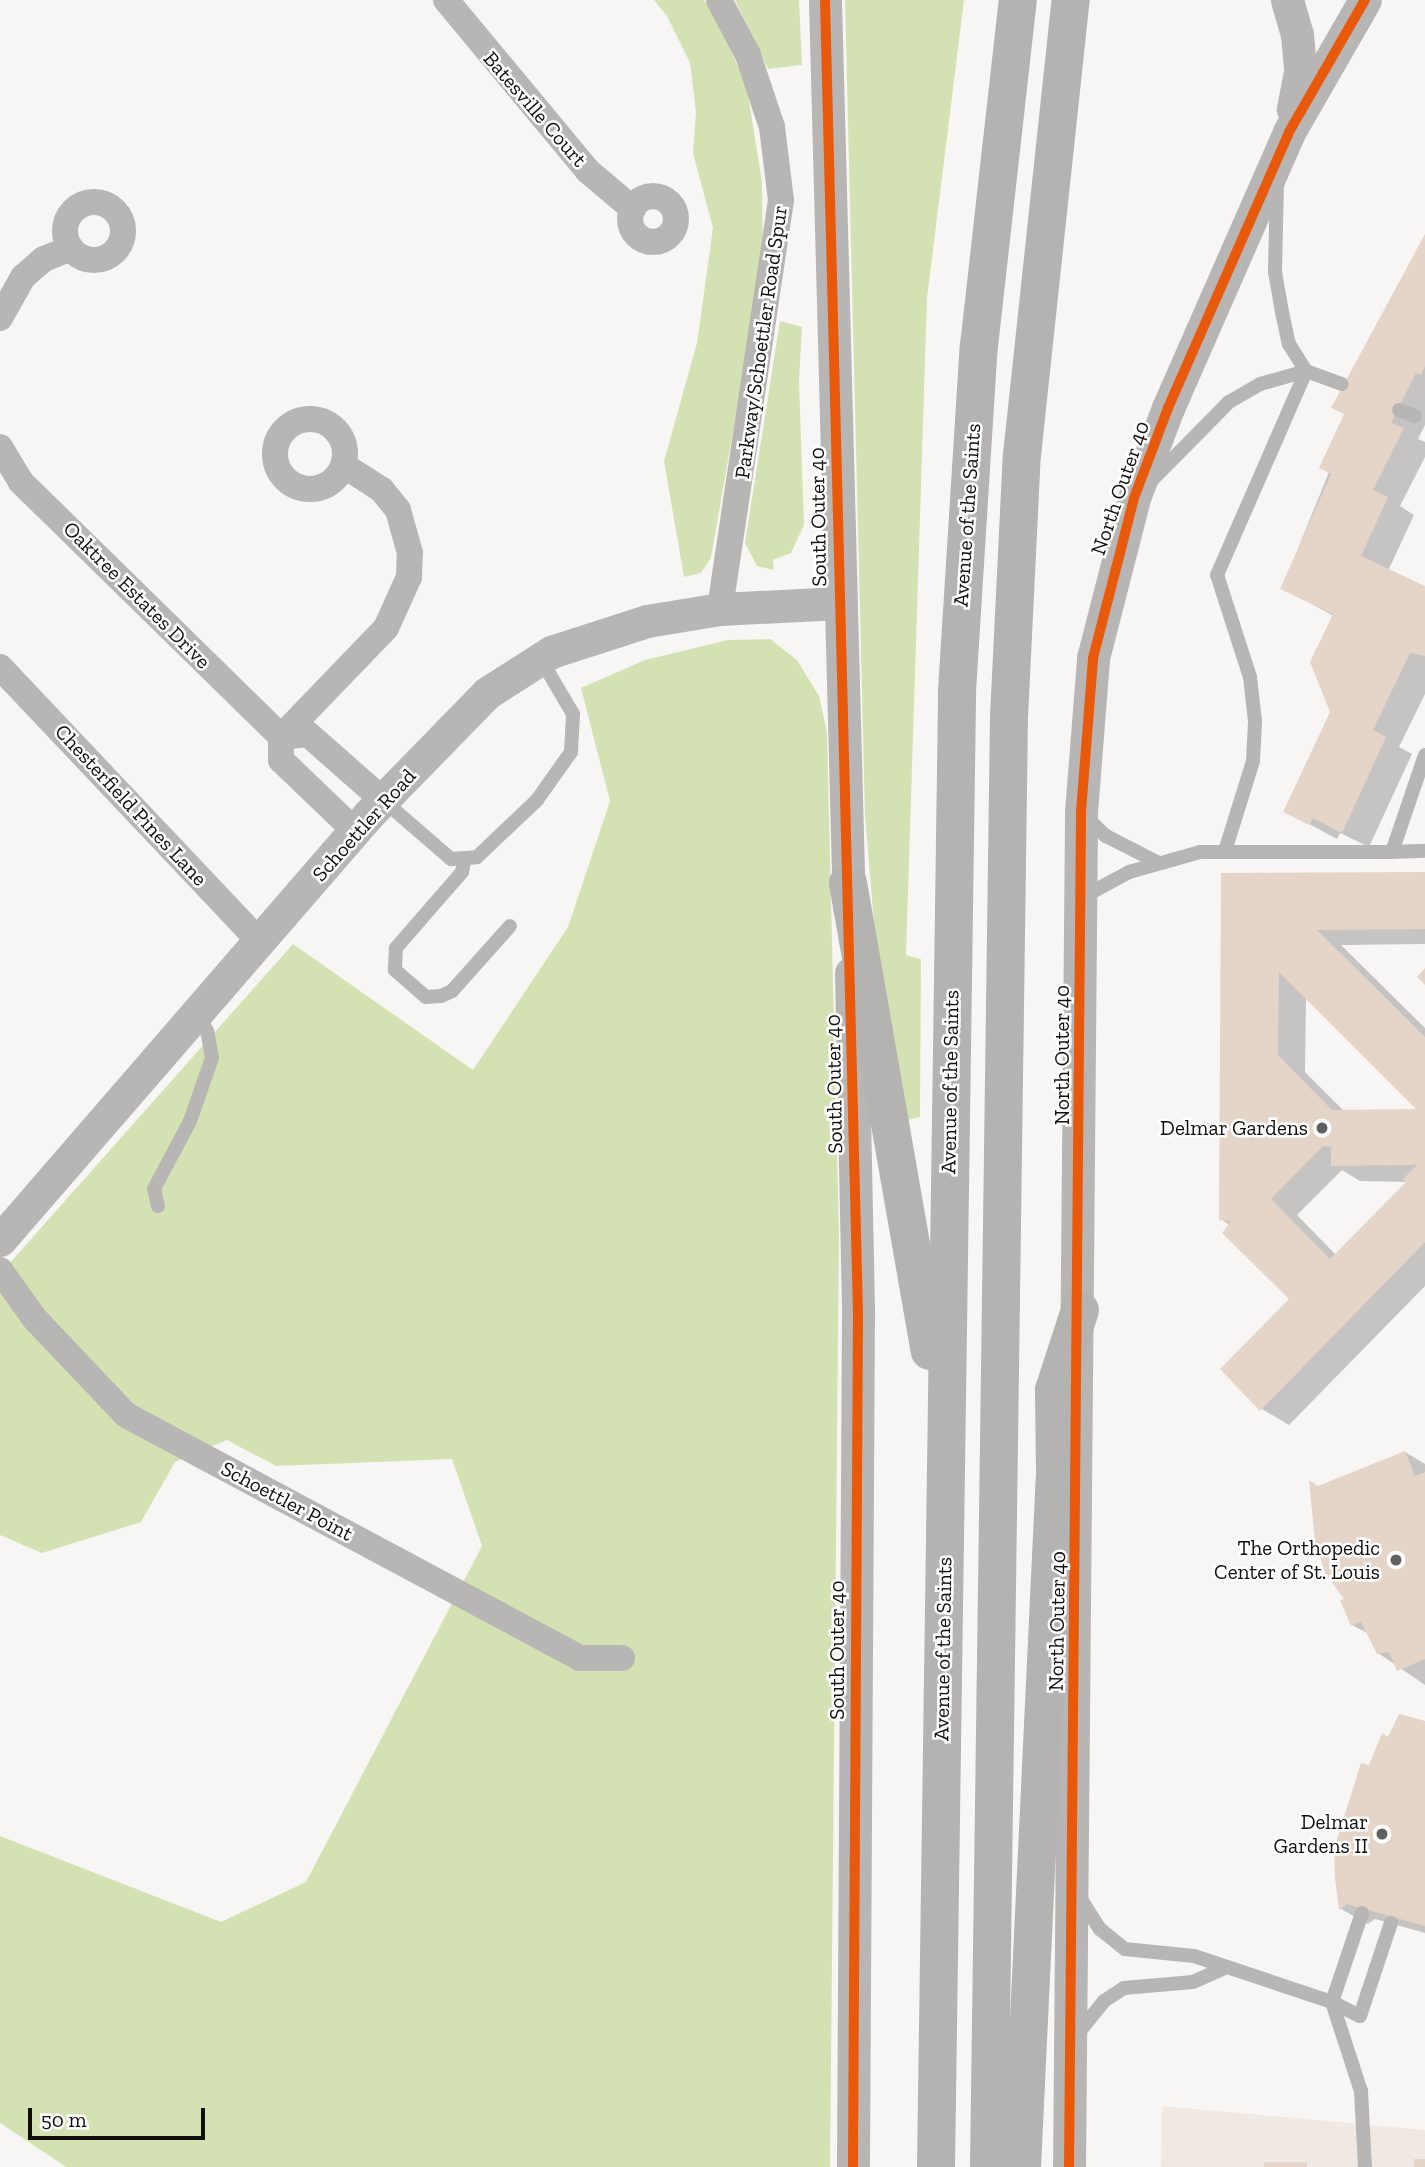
<!DOCTYPE html>
<html>
<head>
<meta charset="utf-8">
<style>
  body { margin:0 }
  #map { position:relative; width:1425px; height:2167px; overflow:hidden; background:#f8f6f4; font-family:"Zilla Slab",serif }
  div>[style] { position:absolute }
  [style*='--x'] { left:calc(var(--x)*1px); top:calc(var(--y)*1px); width:calc(var(--w)*1px); rotate:calc(var(--a)*1deg) }
  .built>* { inset:0; background:#f0e8e2 }
  .green>* { inset:0; background:#d4e2b3 }
  .shadow>* { inset:0; background:#0003 }
  .building>* { inset:0; background:#e4d5c8; transform-origin:0 0 }
  .service>* { height:14px; margin:-7px; padding:0 7px; transform-origin:7px; border-radius:7px; background:#b7b6b5 }
  .minor>* { height:26px; margin:-13px; padding:0 13px; transform-origin:13px; border-radius:13px; background:#b7b6b5 }
  .minor>.ring { margin:-13px; padding:0; box-sizing:content-box; background:none; border:26px solid #b7b6b5; border-radius:50% }
  .tertiary>* { height:33px; margin:-16.5px; padding:0 16.5px; transform-origin:16.5px; border-radius:16.5px; background:#b7b6b5 }
  .motorway>* { height:38px; margin:-19px; padding:0 19px; transform-origin:19px; border-radius:19px; background:#b4b3b2 }
  .cycleway>* { height:10px; margin:-5px; padding:0 5px; transform-origin:5px; border-radius:5px; background:#e8590c }
  .dots>* { width:19px; height:19px; translate:-50% -50%; box-sizing:border-box; border:4px solid #fff; border-radius:50% }
  span { translate:-50% -50%; white-space:nowrap; text-align:center; line-height:1.15; -webkit-text-stroke:5px #fff; paint-order:stroke }
  .street-label { font-size:21px; color:#100f0d }
  .poi-label { font-size:21px; color:#100f0d }
  .right { translate:-100% -50%; text-align:right }
  .scale { position:absolute; left:28px; top:2108px; width:177px; height:32px; box-sizing:border-box; border:4px solid #100f0d; border-top:0; padding-left:9px; font-size:21px; line-height:24px; white-space:nowrap; color:#100f0d; -webkit-text-stroke:5px #fff; paint-order:stroke }
</style>
</head>
<body>
<div id="map">
  <div class="built">
    <i style="clip-path:polygon(1162px 2106px,1425px 2130px,1425px 2167px,1161px 2167px)"></i>
  </div>
  <div class="green">
    <i style="clip-path:polygon(654px 0,704px 0,720px 25px,747px 88px,762px 182px,763px 259px,711px 558px,701px 573px,684px 577px,664px 461px,697px 343px,713px 228px,693px 153px,696px 112px,690px 63px,667px 16px)"></i>
    <i style="clip-path:polygon(735px 0,799px 0,802px 65px,768px 69px)"></i>
    <i style="clip-path:polygon(845px 0,964px 0,927px 298px,906px 955px,921px 959px,920px 1117px,904px 1121px,874px 923px,865px 816px)"></i>
    <i style="clip-path:polygon(780px 321px,802px 327px,799px 380px,804px 525px,791px 553px,773px 560px,774px 570px,757px 566px,745px 543px)"></i>
    <i style="clip-path:polygon(770px 639px,797px 660px,819px 696px,827px 732px,839px 1234px,830px 2167px,66px 2167px,0 2123px,0 1836px,221px 1922px,306px 1882px,482px 1546px,452px 1459px,276px 1466px,227px 1440px,175px 1462px,141px 1522px,42px 1553px,0 1535px,0 1274px,293px 944px,473px 1070px,568px 927px,610px 801px,581px 688px,645px 660px,728px 640px)"></i>
  </div>
  <div class="shadow">
    <i style="clip-path:polygon(1425px 235px,1425px 425px,1418px 439px,1425px 442px,1425px 457px,1400px 506px,1414px 515px,1388px 571px,1425px 588px,1425px 694px,1399px 747px,1412px 754px,1369px 847px,1340px 833px,1337px 839px,1285px 811px,1332px 712px,1334px 616px,1282px 588px)"></i>
    <i style="clip-path:polygon(evenodd,1425px 874px,1425px 944px,1341px 945px,1425px 1028px,1425px 1286px,1289px 1425px,1262px 1409px,1291px 1299px,1230px 1225px,1221px 1219px,1223px 875px,1425px 874px,1306px 996px,1420px 1110px,1344px 1111px,1305px 1072px,1306px 996px,1425px 874px,1342px 1170px,1360px 1181px,1408px 1182px,1336px 1255px,1297px 1215px,1342px 1170px)"></i>
    <i style="clip-path:polygon(1405px 1452px,1425px 1464px,1425px 1685px,1378px 1653px,1369px 1634px,1352px 1625px,1318px 1487px)"></i>
    <i style="clip-path:polygon(1425px 1723px,1425px 1933px,1375px 1919px,1368px 1924px,1341px 1909px,1336px 1849px,1370px 1768px,1390px 1739px)"></i>
  </div>
  <div class="building">
    <i style="clip-path:polygon(1425px 234px,1425px 366px,1421px 375px,1416px 373px,1391px 423px,1404px 428px,1373px 490px,1388px 497px,1361px 556px,1425px 586px,1425px 656px,1410px 653px,1373px 730px,1386px 737px,1342px 833px,1313px 818px,1309px 825px,1283px 812px,1330px 712px,1310px 662px,1333px 614px,1280px 589px,1331px 474px,1319px 468px,1344px 414px,1331px 408px)"></i>
    <i style="clip-path:polygon(evenodd,1425px 872px,1425px 929px,1317px 930px,1425px 1037px,1425px 1242px,1260px 1411px,1220px 1369px,1289px 1299px,1222px 1233px,1231px 1221px,1219px 1220px,1221px 873px,1425px 872px,1279px 972px,1416px 1109px,1332px 1110px,1278px 1055px,1279px 972px,1425px 872px,1323px 1146px,1331px 1147px,1331px 1166px,1417px 1165px,1403px 1179px,1406px 1182px,1330px 1259px,1271px 1199px,1323px 1146px)"></i>
    <i style="clip-path:polygon(1425px 968px,1425px 985px,1417px 977px)"></i>
    <i style="clip-path:polygon(1405px 1451px,1415px 1476px,1425px 1472px,1425px 1659px,1397px 1671px,1389px 1652px,1377px 1654px,1361px 1622px,1351px 1626px,1340px 1600px,1344px 1599px,1325px 1573px,1315px 1542px,1309px 1480px,1318px 1486px)"></i>
    <i style="clip-path:polygon(1399px 1714px,1425px 1721px,1425px 1926px,1347px 1904px,1339px 1910px,1335px 1879px,1334px 1849px,1361px 1763px,1369px 1765px,1382px 1733px,1388px 1737px)"></i>
    <i style="left:1414px;top:2159px;width:11px;height:8px"></i>
    <i style="left:1264px;top:2162px;width:43px;height:5px"></i>
  </div>
  <div class="service">
    <i style="--x:1277;--y:183;--w:89;--a:91.3"></i>
    <i style="--x:1275;--y:272;--w:41;--a:80.1"></i>
    <i style="--x:1282;--y:312;--w:33;--a:78"></i>
    <i style="--x:1289;--y:344;--w:32;--a:58"></i>
    <i style="--x:1399;--y:410;--w:17;--a:21"></i>
    <i style="--x:1151;--y:481;--w:111;--a:-45.4"></i>
    <i style="--x:1229;--y:402;--w:36;--a:-30"></i>
    <i style="--x:1260;--y:384;--w:48;--a:-15.8"></i>
    <i style="--x:1306;--y:371;--w:38;--a:20"></i>
    <i style="--x:1425;--y:755;--w:102;--a:108.8"></i>
    <i style="--x:1392;--y:852;--w:33;--a:-2"></i>
    <i style="--x:384;--y:801;--w:89;--a:40.9"></i>
    <i style="--x:451;--y:859;--w:26;--a:-4"></i>
    <i style="--x:477;--y:857;--w:83;--a:-43.5"></i>
    <i style="--x:537;--y:800;--w:59;--a:-54.7"></i>
    <i style="--x:571;--y:752;--w:38;--a:-87"></i>
    <i style="--x:573;--y:714;--w:65;--a:-120.5"></i>
    <i style="--x:1085;--y:816;--w:29;--a:44"></i>
    <i style="--x:1106;--y:836;--w:57;--a:27"></i>
    <i style="--x:1225;--y:851;--w:94;--a:-72.7"></i>
    <i style="--x:1253;--y:761;--w:40;--a:-87.1"></i>
    <i style="--x:1255;--y:721;--w:44;--a:-96.5"></i>
    <i style="--x:1250;--y:677;--w:107;--a:-107.9"></i>
    <i style="--x:1217;--y:575;--w:223;--a:-66.4"></i>
    <i style="--x:464;--y:861;--w:11;--a:100"></i>
    <i style="--x:462;--y:872;--w:101;--a:131"></i>
    <i style="--x:396;--y:948;--w:22;--a:93"></i>
    <i style="--x:395;--y:970;--w:41;--a:41.1"></i>
    <i style="--x:426;--y:997;--w:15;--a:-4"></i>
    <i style="--x:441;--y:996;--w:12;--a:-24"></i>
    <i style="--x:452;--y:991;--w:87;--a:-48.3"></i>
    <i style="--x:1081;--y:898;--w:55;--a:-28.4"></i>
    <i style="--x:1129;--y:872;--w:74;--a:-15.7"></i>
    <i style="--x:1200;--y:852;--w:192;--a:0"></i>
    <i style="--x:158;--y:1206;--w:17;--a:-103"></i>
    <i style="--x:154;--y:1189;--w:77;--a:-62.1"></i>
    <i style="--x:190;--y:1121;--w:67;--a:-70.8"></i>
    <i style="--x:212;--y:1058;--w:27;--a:-100"></i>
    <i style="--x:207;--y:1031;--w:18;--a:-119"></i>
    <i style="--x:1079;--y:1896;--w:39;--a:58"></i>
    <i style="--x:1100;--y:1929;--w:32;--a:39"></i>
    <i style="--x:1125;--y:1949;--w:69;--a:5.8"></i>
    <i style="--x:1194;--y:1956;--w:145;--a:18.4"></i>
    <i style="--x:1332;--y:2002;--w:94;--a:-71.4"></i>
    <i style="--x:1332;--y:2002;--w:94;--a:72"></i>
    <i style="--x:1361;--y:2091;--w:76;--a:87"></i>
    <i style="--x:1332;--y:2002;--w:31;--a:27"></i>
    <i style="--x:1360;--y:2016;--w:98;--a:-71.6"></i>
    <i style="--x:1076;--y:2036;--w:45;--a:-51.3"></i>
    <i style="--x:1104;--y:2001;--w:24;--a:-33"></i>
    <i style="--x:1124;--y:1988;--w:69;--a:-5"></i>
    <i style="--x:1193;--y:1982;--w:32;--a:-24"></i>
  </div>
  <div class="minor">
    <i style="--x:446;--y:0;--w:222;--a:50.3"></i>
    <i style="--x:588;--y:171;--w:59;--a:40.2"></i>
    <i style="--x:719;--y:0;--w:62;--a:62.2"></i>
    <i style="--x:748;--y:55;--w:76;--a:71.6"></i>
    <i style="--x:772;--y:127;--w:74;--a:83"></i>
    <i style="--x:781;--y:200;--w:414;--a:98.5"></i>
    <i class="ring" style="left:630px;top:196px;width:20px;height:20px"></i>
    <i class="ring" style="left:65px;top:202px;width:32px;height:32px"></i>
    <i style="--x:0;--y:318;--w:47;--a:-60.7"></i>
    <i style="--x:23;--y:277;--w:28;--a:-41"></i>
    <i style="--x:44;--y:259;--w:29;--a:-22"></i>
    <i class="ring" style="left:275px;top:419px;width:44px;height:44px"></i>
    <i style="--x:0;--y:447;--w:41;--a:59"></i>
    <i style="--x:21;--y:482;--w:364;--a:44.4"></i>
    <i style="--x:281;--y:737;--w:23;--a:90"></i>
    <i style="--x:281;--y:760;--w:103;--a:43.8"></i>
    <i style="--x:0;--y:667;--w:380;--a:46.6"></i>
    <i style="--x:281;--y:737;--w:151;--a:-46.1"></i>
    <i style="--x:386;--y:628;--w:56;--a:-65.7"></i>
    <i style="--x:409;--y:577;--w:24;--a:-88"></i>
    <i style="--x:410;--y:553;--w:45;--a:-105.6"></i>
    <i style="--x:398;--y:510;--w:26;--a:-129"></i>
    <i style="--x:382;--y:490;--w:46;--a:-147.3"></i>
    <i style="--x:281;--y:737;--w:27;--a:-6"></i>
    <i style="--x:308;--y:734;--w:101;--a:41.4"></i>
    <i style="--x:0;--y:1270;--w:60;--a:54.5"></i>
    <i style="--x:35;--y:1319;--w:132;--a:46.5"></i>
    <i style="--x:126;--y:1415;--w:515;--a:28.16"></i>
    <i style="--x:580;--y:1658;--w:42;--a:0"></i>
  </div>
  <div class="tertiary">
    <i style="--x:825;--y:0;--w:908;--a:88.49"></i>
    <i style="--x:1287;--y:0;--w:35;--a:74"></i>
    <i style="--x:1297;--y:34;--w:38;--a:85"></i>
    <i style="--x:1300;--y:72;--w:38;--a:101"></i>
    <i style="--x:851;--y:973;--w:343;--a:88.8"></i>
    <i style="--x:858;--y:1316;--w:851;--a:90.34"></i>
    <i style="--x:0;--y:1240;--w:564;--a:-49.1"></i>
    <i style="--x:369;--y:814;--w:169;--a:-45.7"></i>
    <i style="--x:487;--y:693;--w:76;--a:-32.6"></i>
    <i style="--x:551;--y:652;--w:101;--a:-17.9"></i>
    <i style="--x:647;--y:621;--w:74;--a:-9.3"></i>
    <i style="--x:720;--y:609;--w:120;--a:-2.9"></i>
    <i style="--x:1069;--y:2167;--w:1355;--a:-89.49"></i>
    <i style="--x:1081;--y:812;--w:154;--a:-85.5"></i>
    <i style="--x:1093;--y:658;--w:165;--a:-75.6"></i>
    <i style="--x:1134;--y:498;--w:96;--a:-69.3"></i>
    <i style="--x:1168;--y:408;--w:301;--a:-66.3"></i>
    <i style="--x:1289;--y:132;--w:152;--a:-60.1"></i>
  </div>
  <div class="motorway">
    <i style="--x:848;--y:883;--w:475;--a:80.1"></i>
    <i style="--x:936;--y:2167;--w:1476;--a:-89.18"></i>
    <i style="--x:957;--y:691;--w:346;--a:-86.4"></i>
    <i style="--x:979;--y:346;--w:348;--a:-83.6"></i>
    <i style="--x:989;--y:2167;--w:1450;--a:-89.21"></i>
    <i style="--x:1009;--y:717;--w:262;--a:-87.2"></i>
    <i style="--x:1022;--y:455;--w:458;--a:-83.9"></i>
    <i style="--x:1022;--y:2167;--w:695;--a:-87.28"></i>
    <i style="--x:1055;--y:1473;--w:83;--a:-90.7"></i>
    <i style="--x:1054;--y:1390;--w:84;--a:-72"></i>
  </div>
  <div class="cycleway">
    <i style="--x:825;--y:0;--w:1316;--a:88.56"></i>
    <i style="--x:858;--y:1316;--w:851;--a:90.34"></i>
    <i style="--x:1069;--y:2167;--w:1355;--a:-89.49"></i>
    <i style="--x:1081;--y:812;--w:154;--a:-85.5"></i>
    <i style="--x:1093;--y:658;--w:165;--a:-75.6"></i>
    <i style="--x:1134;--y:498;--w:96;--a:-69.3"></i>
    <i style="--x:1168;--y:408;--w:301;--a:-66.3"></i>
    <i style="--x:1289;--y:132;--w:152;--a:-60.1"></i>
  </div>
  <div class="dots">
    <i style="left:1322px;top:1128px;background:#61605e"></i>
    <i style="left:1396px;top:1560px;background:#61605e"></i>
    <i style="left:1382px;top:1834px;background:#61605e"></i>
  </div>
  <div class="street-label">
    <span style="left:535px;top:109px;rotate:49deg">Batesville Court</span>
    <span style="left:761px;top:342px;rotate:-82deg">Parkway/Schoettler Road Spur</span>
    <span style="left:1120px;top:488px;rotate:-71deg">North Outer 40</span>
    <span style="left:967px;top:515px;rotate:-86deg">Avenue of the Saints</span>
    <span style="left:818px;top:517px;rotate:-91deg">South Outer 40</span>
    <span style="left:137px;top:595px;rotate:45deg">Oaktree Estates Drive</span>
    <span style="left:131px;top:805px;rotate:47deg">Chesterfield Pines Lane</span>
    <span style="left:364px;top:825px;rotate:-48deg">Schoettler Road</span>
    <span style="left:1062px;top:1055px;rotate:-90deg">North Outer 40</span>
    <span style="left:950px;top:1082px;rotate:-89deg">Avenue of the Saints</span>
    <span style="left:834px;top:1084px;rotate:-91deg">South Outer 40</span>
    <span style="left:287px;top:1501px;rotate:28deg">Schoettler Point</span>
    <span style="left:1057px;top:1621px;rotate:-89deg">North Outer 40</span>
    <span style="left:943px;top:1649px;rotate:-89deg">Avenue of the Saints</span>
    <span style="left:837px;top:1650px;rotate:-90deg">South Outer 40</span>
  </div>
  <div class="poi-label">
    <span class="right" style="left:1308px;top:1128px">Delmar Gardens</span>
    <span class="right" style="left:1380px;top:1560px">The Orthopedic<br>Center of St. Louis</span>
    <span class="right" style="left:1368px;top:1834px">Delmar<br>Gardens II</span>
  </div>
  <div class="scale">50 m</div>
</div>
</body>
</html>
